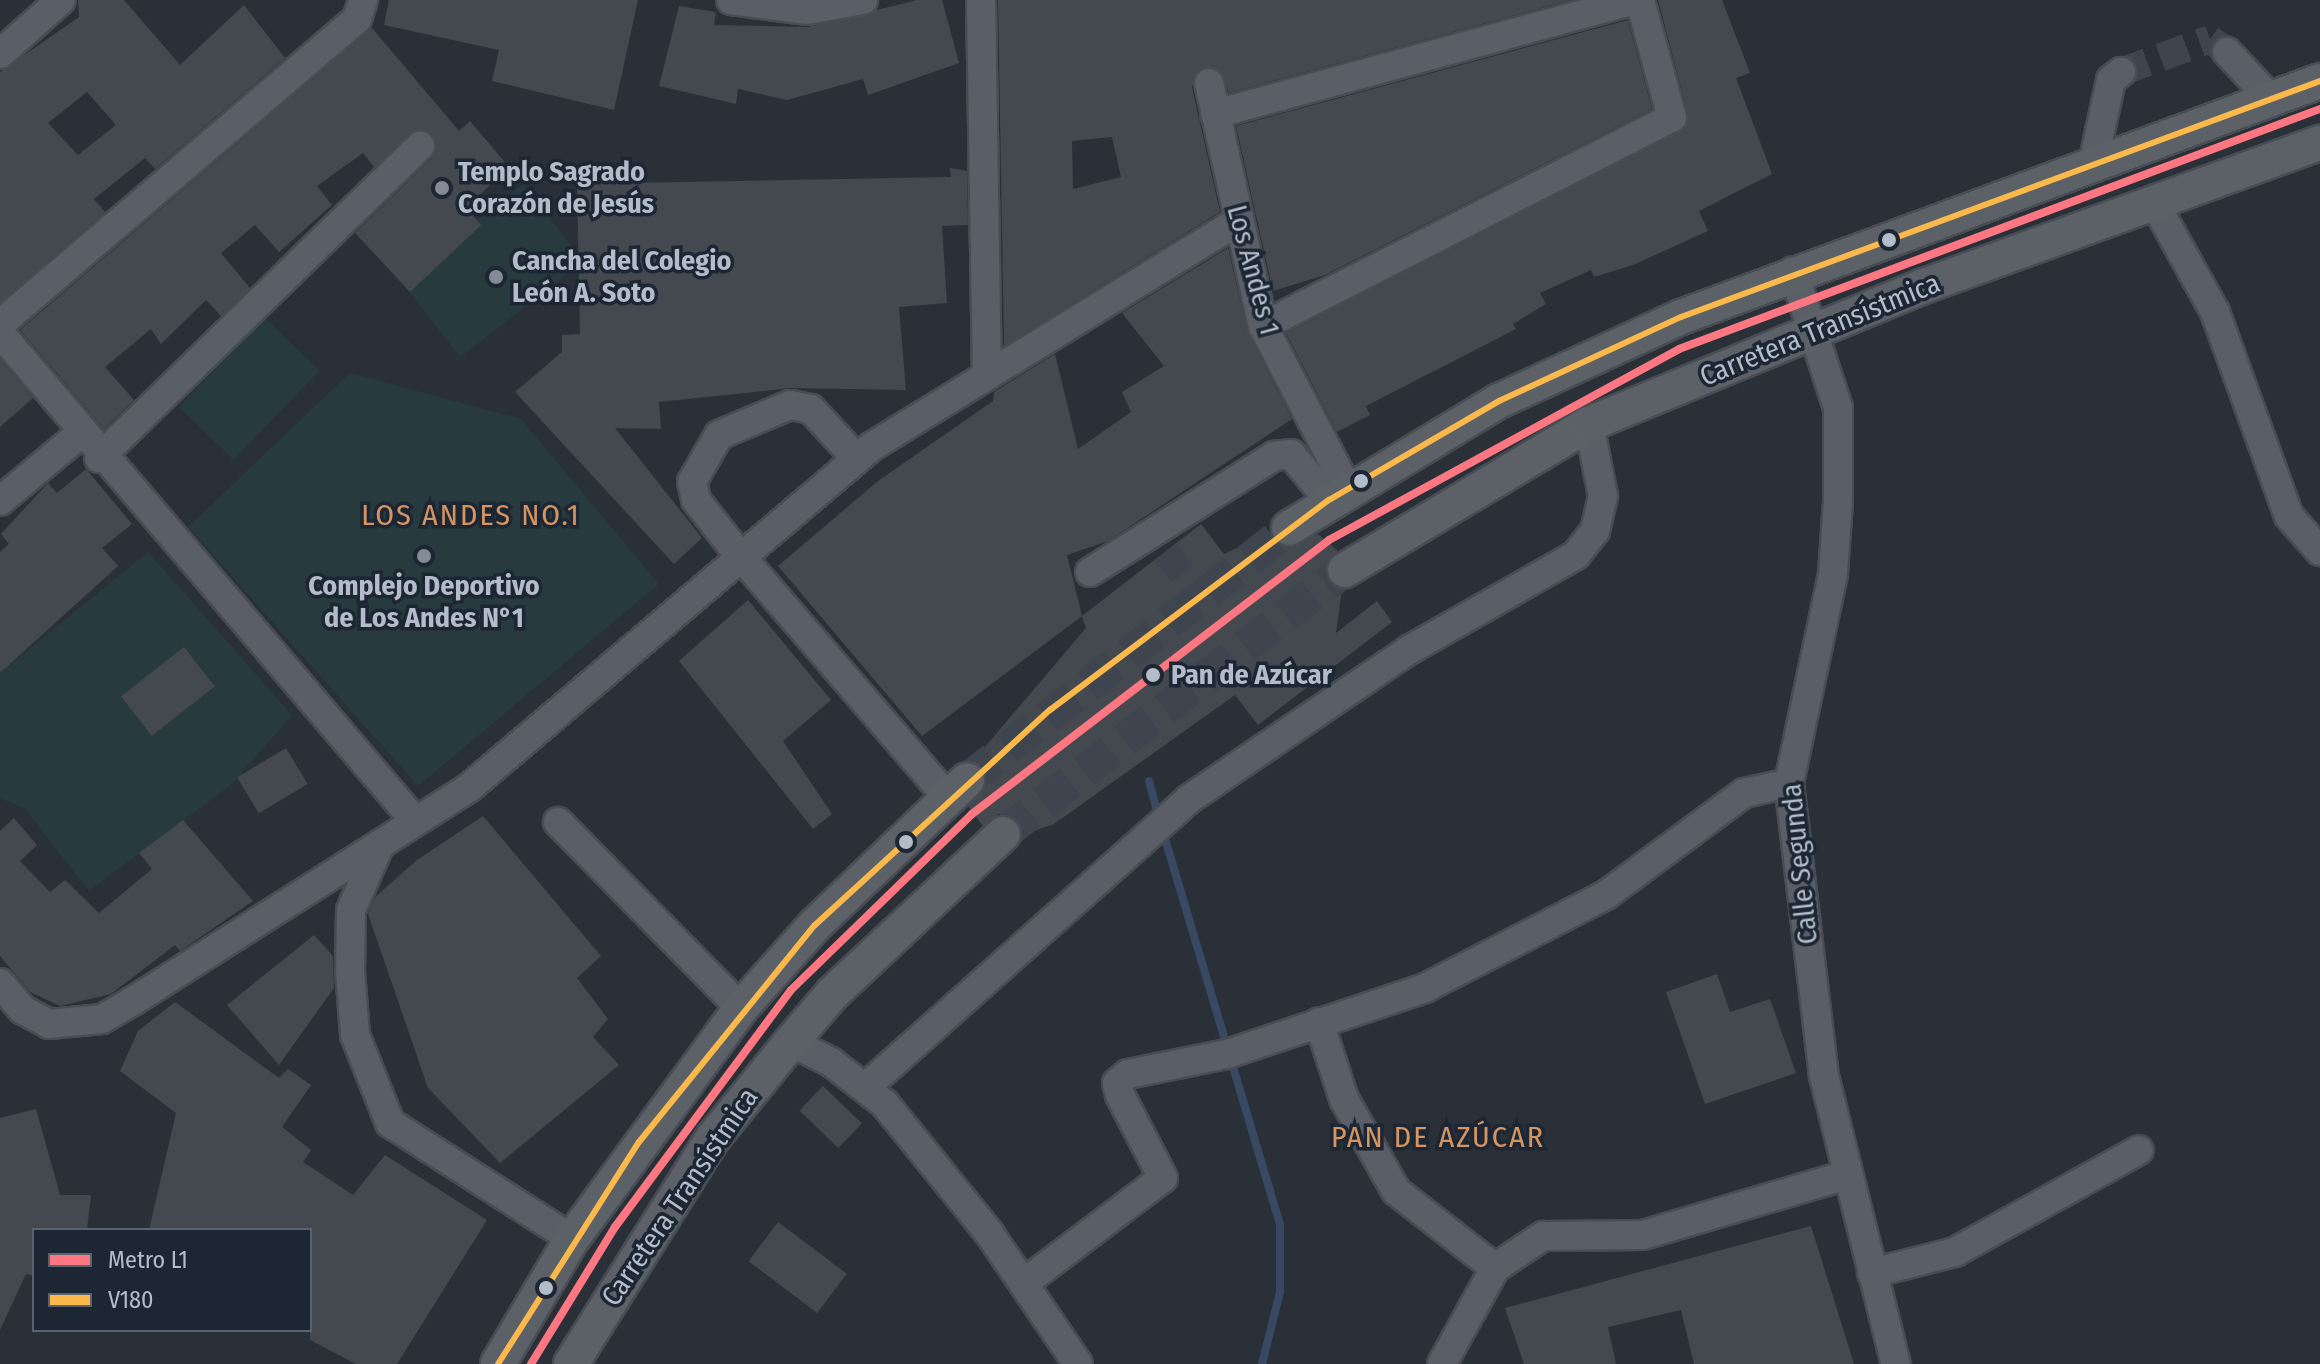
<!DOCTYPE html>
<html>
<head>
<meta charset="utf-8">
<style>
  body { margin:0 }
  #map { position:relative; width:2320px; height:1364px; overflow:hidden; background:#2a3038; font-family:"Fira Sans Condensed",sans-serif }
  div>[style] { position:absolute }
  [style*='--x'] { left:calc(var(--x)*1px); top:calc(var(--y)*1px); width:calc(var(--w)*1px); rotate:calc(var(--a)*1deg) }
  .green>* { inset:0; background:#273a3e; transform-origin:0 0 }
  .stream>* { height:8px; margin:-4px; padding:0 4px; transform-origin:4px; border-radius:4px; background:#384963 }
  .building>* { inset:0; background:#444950; transform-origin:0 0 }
  .minor-tunnel>* { height:28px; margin-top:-14px; transform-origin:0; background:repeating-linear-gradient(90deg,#3f454e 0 28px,transparent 0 42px) }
  .major-tunnel>* { height:34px; margin-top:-17px; transform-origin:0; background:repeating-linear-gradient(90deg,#3f454e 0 34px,transparent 0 51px) }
  .roads { filter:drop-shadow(2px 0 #484c53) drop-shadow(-2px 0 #484c53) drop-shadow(0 2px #484c53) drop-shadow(0 -2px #484c53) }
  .minor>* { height:28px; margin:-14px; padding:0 14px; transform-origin:14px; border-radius:14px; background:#5a5e66 }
  .major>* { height:34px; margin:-17px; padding:0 17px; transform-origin:17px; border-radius:17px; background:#5c6168 }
  .bus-1>* { height:6px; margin:-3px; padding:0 3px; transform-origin:3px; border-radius:3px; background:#fcb94b }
  .metro-1>* { height:8px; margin:-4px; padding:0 4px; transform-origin:4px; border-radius:4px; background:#fc7781 }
  .dots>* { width:22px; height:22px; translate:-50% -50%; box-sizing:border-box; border:4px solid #1d2633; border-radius:50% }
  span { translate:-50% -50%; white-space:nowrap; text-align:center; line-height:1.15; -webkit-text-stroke:7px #1d2633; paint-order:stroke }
  .poi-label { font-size:28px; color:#b4bcc9; font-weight:700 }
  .left { translate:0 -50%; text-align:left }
  .street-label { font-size:28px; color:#b4bcc9 }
  .stop-label { font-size:28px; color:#b4bcc9; font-weight:700 }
  .neighbourhood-label { font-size:30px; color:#d59563; letter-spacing:2px }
  .legend { position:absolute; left:32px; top:1228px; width:280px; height:104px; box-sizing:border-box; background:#1d2633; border:2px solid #59626f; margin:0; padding:10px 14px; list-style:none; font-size:24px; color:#b4bcc9 }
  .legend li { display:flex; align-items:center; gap:16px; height:40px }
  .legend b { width:40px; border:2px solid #59626f }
</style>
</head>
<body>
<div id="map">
  <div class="green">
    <i style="left:523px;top:184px;width:98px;height:156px;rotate:52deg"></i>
    <i style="left:265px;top:318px;width:76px;height:124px;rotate:44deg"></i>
    <i style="clip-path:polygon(350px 373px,521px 419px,659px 584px,418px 786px,188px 527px)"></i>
    <i style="clip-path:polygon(148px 552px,292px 715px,232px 784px,89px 891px,25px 809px,0 798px,0 673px)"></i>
  </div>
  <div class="stream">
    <i style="--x:1149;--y:781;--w:39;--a:75"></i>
    <i style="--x:1163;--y:832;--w:409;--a:73.4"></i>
    <i style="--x:1280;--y:1224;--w:68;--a:90"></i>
    <i style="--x:1280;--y:1292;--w:74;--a:104"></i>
  </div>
  <div class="building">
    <i style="clip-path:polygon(evenodd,78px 0,124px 0,180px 65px,244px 5px,285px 58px,155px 169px,145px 158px,94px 199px,105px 212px,0 302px,0 72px,79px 17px,78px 0,87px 92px,116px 125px,78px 155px,48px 123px,87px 92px)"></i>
    <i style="clip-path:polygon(389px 0,638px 0,614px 110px,492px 81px,499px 50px,384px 25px)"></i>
    <i style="clip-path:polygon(917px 0,942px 0,959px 63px,868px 95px,863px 79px,787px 100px,738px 89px,736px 104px,659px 86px,679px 6px,716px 12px,714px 25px,808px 27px)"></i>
    <i style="clip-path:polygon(evenodd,998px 0,1571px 0,1229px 93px,1221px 71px,1198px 70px,1192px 87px,1220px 212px,1004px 346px,998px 0,1112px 137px,1121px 177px,1073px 189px,1072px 141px,1112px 137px)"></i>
    <i style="clip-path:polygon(1658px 0,1722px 0,1750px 73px,1736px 78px,1772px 174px,1699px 211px,1708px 231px,1633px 265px,1594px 277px,1591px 270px,1540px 293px,1546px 304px,1513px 324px,1516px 329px,1366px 406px,1370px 415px,1337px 432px,1286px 333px,1685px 129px,1688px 114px)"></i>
    <i style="clip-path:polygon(1628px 20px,1652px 109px,1325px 275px,1273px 291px,1236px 126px)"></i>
    <i style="clip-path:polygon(372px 28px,459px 131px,470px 121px,509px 167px,466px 208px,481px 225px,410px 292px,355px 233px,432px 158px,436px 141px,415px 130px,374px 167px,363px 153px,317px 186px,332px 205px,279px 252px,255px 225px,221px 253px,250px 288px,221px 316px,206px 300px,161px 344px,151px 329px,105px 367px,134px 400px,104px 429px,20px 330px)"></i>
    <i style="clip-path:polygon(950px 168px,967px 171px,968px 225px,942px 226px,947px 303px,899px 307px,906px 390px,792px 388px,659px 402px,661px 429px,615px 428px,702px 538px,674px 564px,515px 392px,562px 352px,562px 335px,580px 334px,577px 184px,951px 177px)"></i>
    <i style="clip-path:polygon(1228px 248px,1248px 333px,1292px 419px,1108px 541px,1067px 555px,1082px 616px,1201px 524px,1224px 554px,1270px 532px,1289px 548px,1318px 534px,1338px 551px,1325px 570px,1342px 589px,1336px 633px,1377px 601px,1392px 622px,1258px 725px,1235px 695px,1054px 824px,1022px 835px,1017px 820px,999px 814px,983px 826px,968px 806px,986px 785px,973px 761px,1086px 628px,1082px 616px,922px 736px,778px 566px,878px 481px,993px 401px,994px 392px,1055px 354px,1078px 449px,1131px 412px,1122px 392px,1164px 366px,1122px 313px)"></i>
    <i style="clip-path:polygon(0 359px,33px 398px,0 427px)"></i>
    <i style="clip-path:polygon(86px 469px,132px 524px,102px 548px,118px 566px,0 673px,0 552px,9px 544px,1px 534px,48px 483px,57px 493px)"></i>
    <i style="clip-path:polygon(748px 600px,831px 700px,783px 741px,832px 814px,813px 829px,679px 661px)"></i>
    <i style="left:184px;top:647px;width:50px;height:80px;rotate:52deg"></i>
    <i style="left:286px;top:748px;width:42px;height:57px;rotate:59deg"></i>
    <i style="clip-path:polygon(483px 816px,601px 956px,577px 978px,608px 1019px,593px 1037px,619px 1065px,500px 1163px,428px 1088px,368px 914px,375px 897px,417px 860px)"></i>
    <i style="clip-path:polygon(14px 818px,37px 845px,20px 861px,50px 892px,65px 880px,99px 913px,152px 869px,139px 853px,183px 820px,253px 901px,180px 951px,175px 945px,111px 994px,60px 1006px,30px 992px,0 956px,0 831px)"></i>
    <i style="clip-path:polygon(314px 935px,333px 956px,334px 988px,279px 1065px,227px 1005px)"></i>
    <i style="clip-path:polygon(1717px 974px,1730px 1012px,1770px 999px,1796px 1073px,1705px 1104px,1666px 992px)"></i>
    <i style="clip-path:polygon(175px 1002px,279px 1078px,288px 1069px,311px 1085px,282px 1127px,311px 1150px,303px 1162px,353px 1195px,385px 1155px,487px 1220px,397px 1364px,356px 1364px,310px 1340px,310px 1230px,149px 1230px,176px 1113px,120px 1071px,138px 1031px)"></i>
    <i style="left:823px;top:1086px;width:54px;height:34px;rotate:44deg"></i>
    <i style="clip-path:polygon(36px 1109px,60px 1195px,91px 1195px,87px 1229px,34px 1230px,34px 1276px,26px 1274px,0 1330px,0 1118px)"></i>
    <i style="left:778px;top:1222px;width:86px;height:49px;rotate:37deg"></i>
    <i style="clip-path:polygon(1811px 1226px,1854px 1364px,1694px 1364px,1681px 1310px,1608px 1327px,1616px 1364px,1524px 1364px,1505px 1308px)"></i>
  </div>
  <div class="minor-tunnel">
    <i style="--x:2121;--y:72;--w:95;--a:-20.3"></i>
    <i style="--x:2210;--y:39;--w:21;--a:37"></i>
    <i style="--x:1165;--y:552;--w:54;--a:51"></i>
  </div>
  <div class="major-tunnel">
    <i style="--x:967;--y:780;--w:409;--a:-38"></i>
    <i style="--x:1003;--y:834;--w:432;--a:-37.7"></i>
  </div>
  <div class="roads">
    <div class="minor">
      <i style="--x:731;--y:0;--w:77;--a:7.5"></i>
      <i style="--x:807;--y:10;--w:57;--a:-10.1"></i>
      <i style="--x:981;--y:0;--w:373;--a:89.1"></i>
      <i style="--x:2227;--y:52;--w:64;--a:46.9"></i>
      <i style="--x:0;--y:54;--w:81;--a:-41.5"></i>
      <i style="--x:1209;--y:83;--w:249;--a:77.5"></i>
      <i style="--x:1263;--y:326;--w:182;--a:62.6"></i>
      <i style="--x:1215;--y:114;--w:436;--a:-15.2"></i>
      <i style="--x:2093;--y:164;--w:86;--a:-77.9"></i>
      <i style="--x:2111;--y:80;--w:13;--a:-39"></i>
      <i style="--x:2154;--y:202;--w:126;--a:61"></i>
      <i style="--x:2215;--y:312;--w:217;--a:70.1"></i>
      <i style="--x:2289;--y:516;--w:47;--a:48.5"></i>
      <i style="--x:1793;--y:271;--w:144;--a:71.8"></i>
      <i style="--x:1838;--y:408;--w:94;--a:90"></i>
      <i style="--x:1838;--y:502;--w:72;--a:94"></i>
      <i style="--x:1833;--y:574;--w:214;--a:101.9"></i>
      <i style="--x:1789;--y:783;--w:295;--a:83.2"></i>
      <i style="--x:1824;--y:1076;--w:297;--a:76"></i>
      <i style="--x:0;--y:324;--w:470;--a:-40.5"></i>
      <i style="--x:357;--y:19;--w:20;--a:-72"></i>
      <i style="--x:1263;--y:326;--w:459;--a:-27"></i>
      <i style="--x:1672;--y:118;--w:122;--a:-105.2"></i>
      <i style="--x:0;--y:333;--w:641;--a:49.62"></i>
      <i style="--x:99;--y:458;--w:448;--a:-44.2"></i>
      <i style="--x:857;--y:459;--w:68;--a:-132.6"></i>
      <i style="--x:811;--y:409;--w:21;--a:-169"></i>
      <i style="--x:790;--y:405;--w:77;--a:157.1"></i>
      <i style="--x:719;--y:435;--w:54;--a:119.9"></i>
      <i style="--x:692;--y:482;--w:18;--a:77"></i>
      <i style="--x:696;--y:500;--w:58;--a:52"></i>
      <i style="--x:732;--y:546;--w:330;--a:49.4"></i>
      <i style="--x:0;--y:501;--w:104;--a:-39.9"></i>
      <i style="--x:1090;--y:572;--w:218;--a:-32.2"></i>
      <i style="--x:1274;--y:456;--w:17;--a:-7"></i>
      <i style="--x:1291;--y:454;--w:60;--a:50.4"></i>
      <i style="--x:558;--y:822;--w:261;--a:45.5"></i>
      <i style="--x:380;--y:844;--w:72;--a:113.7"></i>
      <i style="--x:351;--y:910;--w:61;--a:90.9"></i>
      <i style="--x:350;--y:971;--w:64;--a:85.5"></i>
      <i style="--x:355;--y:1035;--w:95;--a:68.3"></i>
      <i style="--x:390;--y:1123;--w:216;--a:32.5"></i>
      <i style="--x:0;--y:983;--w:35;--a:50"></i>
      <i style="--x:23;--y:1010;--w:30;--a:28"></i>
      <i style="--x:49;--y:1024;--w:53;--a:-5.4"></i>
      <i style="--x:102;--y:1019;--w:36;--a:-30"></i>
      <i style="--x:133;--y:1001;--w:399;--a:-32.4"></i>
      <i style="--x:470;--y:787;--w:526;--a:-40.29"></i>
      <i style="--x:871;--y:447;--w:432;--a:-31.6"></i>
      <i style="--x:1319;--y:1022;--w:81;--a:72"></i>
      <i style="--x:1344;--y:1099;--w:106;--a:60.5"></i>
      <i style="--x:1396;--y:1191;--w:125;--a:37.9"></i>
      <i style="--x:791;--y:1042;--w:45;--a:26.6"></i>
      <i style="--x:831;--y:1062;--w:68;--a:37.9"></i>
      <i style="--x:885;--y:1104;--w:166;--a:51.1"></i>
      <i style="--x:989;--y:1233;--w:158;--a:55.8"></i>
      <i style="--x:866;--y:1087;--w:433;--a:-41.7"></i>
      <i style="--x:1189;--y:799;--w:266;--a:-34.1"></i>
      <i style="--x:1409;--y:650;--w:192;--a:-29.6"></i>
      <i style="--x:1576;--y:555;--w:31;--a:-52"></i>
      <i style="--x:1595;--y:531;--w:36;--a:-77"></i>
      <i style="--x:1603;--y:496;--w:73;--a:-101"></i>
      <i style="--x:1872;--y:1273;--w:86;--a:-14.2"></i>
      <i style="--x:1955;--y:1252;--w:210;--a:-29"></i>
      <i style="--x:1024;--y:1283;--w:174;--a:-37.1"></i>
      <i style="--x:1163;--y:1178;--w:93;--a:-117.4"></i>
      <i style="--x:1120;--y:1095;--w:12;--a:-104"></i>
      <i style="--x:1117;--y:1083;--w:14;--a:-39"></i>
      <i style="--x:1128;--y:1074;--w:101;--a:-11.4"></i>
      <i style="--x:1227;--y:1054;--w:209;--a:-18.4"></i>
      <i style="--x:1425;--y:988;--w:203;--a:-27.2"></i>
      <i style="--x:1606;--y:895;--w:172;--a:-36.5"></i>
      <i style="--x:1744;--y:793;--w:46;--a:-12.5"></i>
      <i style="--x:1442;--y:1364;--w:110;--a:-61.1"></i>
      <i style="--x:1495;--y:1268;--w:58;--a:-33.7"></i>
      <i style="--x:1543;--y:1236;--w:100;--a:-0.6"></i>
      <i style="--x:1643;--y:1235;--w:209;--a:-16.4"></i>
    </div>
    <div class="major">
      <i style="--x:1289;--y:528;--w:245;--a:-31.2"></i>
      <i style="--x:1499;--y:401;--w:200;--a:-24.8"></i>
      <i style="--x:1681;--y:317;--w:681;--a:-20.27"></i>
      <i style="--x:1345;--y:570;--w:284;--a:-30.9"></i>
      <i style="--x:1589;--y:424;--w:362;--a:-22.4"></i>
      <i style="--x:1924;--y:286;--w:421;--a:-19.9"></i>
      <i style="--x:498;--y:1364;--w:145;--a:-59.4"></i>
      <i style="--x:572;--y:1239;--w:286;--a:-53.8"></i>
      <i style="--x:741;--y:1008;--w:111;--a:-48.3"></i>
      <i style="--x:815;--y:925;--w:210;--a:-43.6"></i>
      <i style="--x:571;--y:1364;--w:267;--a:-57.9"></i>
      <i style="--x:713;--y:1138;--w:124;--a:-50.9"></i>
      <i style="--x:791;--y:1042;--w:63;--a:-49.5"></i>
      <i style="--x:832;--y:994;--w:234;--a:-43.1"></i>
    </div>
  </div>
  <div class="bus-1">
    <i style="--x:498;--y:1364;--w:263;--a:-57.6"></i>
    <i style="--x:639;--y:1142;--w:279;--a:-51"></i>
    <i style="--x:815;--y:925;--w:319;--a:-42.5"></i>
    <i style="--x:1050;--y:710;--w:349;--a:-37"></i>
    <i style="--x:1329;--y:500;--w:197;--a:-30.2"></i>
    <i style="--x:1499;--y:401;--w:200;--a:-24.8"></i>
    <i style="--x:1681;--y:317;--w:681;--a:-20.27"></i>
  </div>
  <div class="metro-1">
    <i style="--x:531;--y:1364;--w:161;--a:-58.5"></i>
    <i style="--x:615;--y:1227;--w:295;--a:-53.4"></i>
    <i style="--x:791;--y:990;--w:252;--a:-44.2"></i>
    <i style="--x:972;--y:814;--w:450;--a:-37.5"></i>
    <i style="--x:1329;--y:540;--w:399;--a:-28.6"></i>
    <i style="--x:1679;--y:349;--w:684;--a:-20.53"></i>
  </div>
  <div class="dots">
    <i style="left:442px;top:188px;background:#848b96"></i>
    <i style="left:1889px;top:240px;background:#b4bcc9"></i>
    <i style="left:496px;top:277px;background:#848b96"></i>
    <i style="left:1361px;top:481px;background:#b4bcc9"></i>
    <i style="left:424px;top:556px;background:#848b96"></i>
    <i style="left:1153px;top:675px;background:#b4bcc9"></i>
    <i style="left:906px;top:842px;background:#b4bcc9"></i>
    <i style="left:546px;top:1288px;background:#b4bcc9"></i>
  </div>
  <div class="poi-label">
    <span class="left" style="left:458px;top:188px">Templo Sagrado<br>Corazón de Jesús</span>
    <span class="left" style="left:512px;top:277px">Cancha del Colegio<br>León A. Soto</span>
    <span style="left:424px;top:602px">Complejo Deportivo<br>de Los Andes N°1</span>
  </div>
  <div class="street-label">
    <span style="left:1253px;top:270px;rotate:75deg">Los Andes 1</span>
    <span style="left:1820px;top:330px;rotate:-22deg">Carretera Transístmica</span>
    <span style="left:1800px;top:864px;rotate:-96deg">Calle Segunda</span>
    <span style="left:680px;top:1197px;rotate:-56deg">Carretera Transístmica</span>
  </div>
  <div class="stop-label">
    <span class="left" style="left:1171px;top:675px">Pan de Azúcar</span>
  </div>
  <div class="neighbourhood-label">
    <span style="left:471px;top:515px">LOS ANDES NO.1</span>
    <span style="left:1438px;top:1137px">PAN DE AZÚCAR</span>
  </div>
  <ul class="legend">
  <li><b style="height:10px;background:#fc7781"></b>Metro L1</li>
  <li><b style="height:10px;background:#fcb94b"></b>V180</li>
  </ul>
</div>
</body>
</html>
